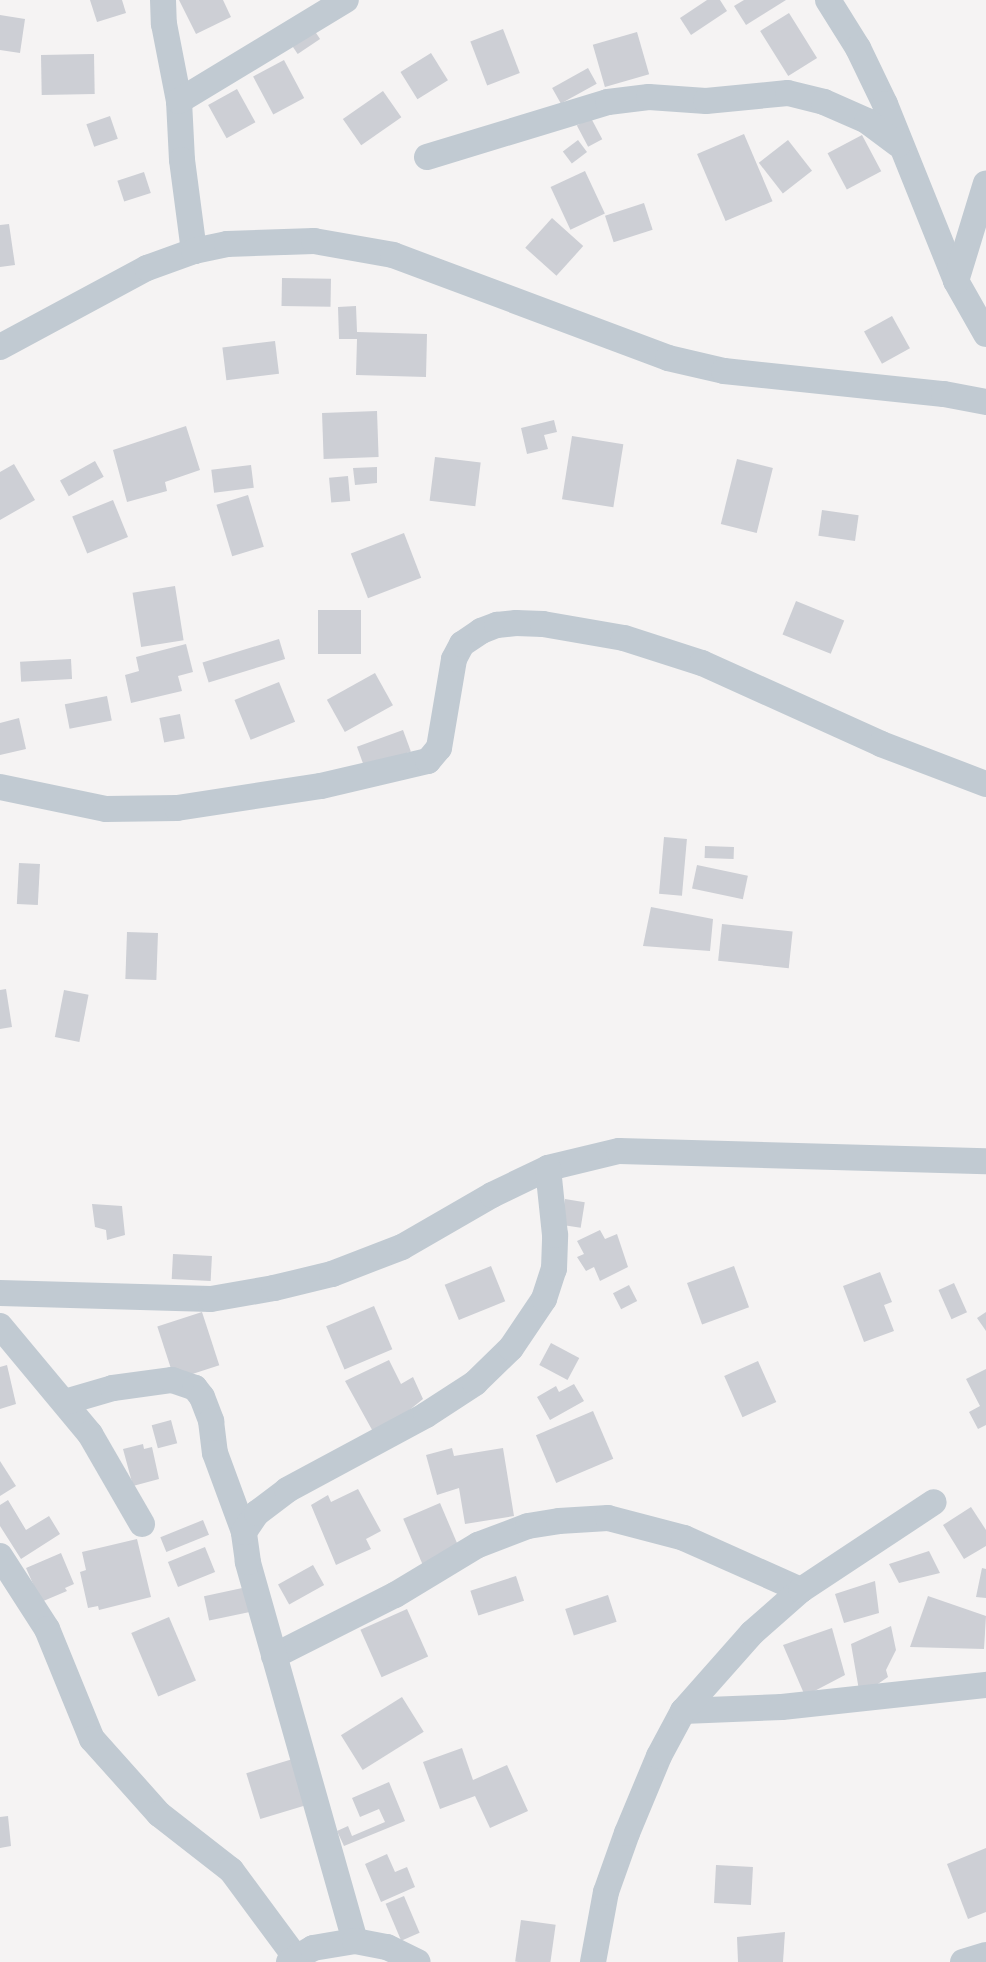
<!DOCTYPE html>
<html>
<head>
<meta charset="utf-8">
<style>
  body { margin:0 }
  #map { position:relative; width:986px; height:1962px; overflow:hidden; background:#f5f3f3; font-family:Signika,sans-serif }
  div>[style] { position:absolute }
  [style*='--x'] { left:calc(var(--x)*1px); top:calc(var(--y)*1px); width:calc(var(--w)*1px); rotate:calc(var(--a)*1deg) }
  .building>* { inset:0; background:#cdcfd5; transform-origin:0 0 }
  .minor>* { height:26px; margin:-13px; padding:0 13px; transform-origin:13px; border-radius:13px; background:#c1cad2 }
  span { translate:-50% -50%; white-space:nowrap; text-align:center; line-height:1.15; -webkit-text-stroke:4.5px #fff; paint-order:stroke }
</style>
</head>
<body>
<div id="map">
  <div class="building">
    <i style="clip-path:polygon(90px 0,122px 0,126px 13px,97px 22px)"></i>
    <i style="clip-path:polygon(179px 0,223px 0,231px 17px,196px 34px)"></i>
    <i style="clip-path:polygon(707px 0,720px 0,727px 11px,691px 35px,680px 18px)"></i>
    <i style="clip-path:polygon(744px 0,786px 0,746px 25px,734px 6px)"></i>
    <i style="left:789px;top:13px;width:53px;height:34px;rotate:58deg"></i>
    <i style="clip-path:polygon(0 15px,25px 19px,20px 53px,0 50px)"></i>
    <i style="left:310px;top:24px;width:18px;height:27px;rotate:56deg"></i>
    <i style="left:503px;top:29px;width:47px;height:35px;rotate:69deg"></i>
    <i style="left:637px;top:32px;width:44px;height:46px;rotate:74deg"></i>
    <i style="left:431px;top:53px;width:32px;height:36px;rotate:58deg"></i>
    <i style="left:94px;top:54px;width:40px;height:53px;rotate:89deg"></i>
    <i style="left:284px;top:60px;width:43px;height:35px;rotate:62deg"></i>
    <i style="left:588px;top:68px;width:18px;height:41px;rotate:61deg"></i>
    <i style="left:237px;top:89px;width:38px;height:33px;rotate:61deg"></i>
    <i style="left:383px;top:91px;width:32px;height:49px;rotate:55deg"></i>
    <i style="left:110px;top:116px;width:24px;height:25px;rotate:71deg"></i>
    <i style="left:591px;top:118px;width:24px;height:16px;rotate:62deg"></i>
    <i style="left:744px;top:134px;width:73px;height:51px;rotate:67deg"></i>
    <i style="left:862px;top:135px;width:41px;height:39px;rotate:62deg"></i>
    <i style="left:578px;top:140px;width:15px;height:19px;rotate:53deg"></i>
    <i style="left:788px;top:140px;width:39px;height:37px;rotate:52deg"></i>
    <i style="left:585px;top:171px;width:47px;height:38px;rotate:65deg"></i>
    <i style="left:144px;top:172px;width:22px;height:28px;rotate:72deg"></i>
    <i style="left:644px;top:203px;width:28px;height:41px;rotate:72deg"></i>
    <i style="left:552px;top:218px;width:42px;height:40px;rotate:42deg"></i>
    <i style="clip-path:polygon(9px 224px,15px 265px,0 267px,0 225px)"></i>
    <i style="left:282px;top:278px;width:49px;height:28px;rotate:1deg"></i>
    <i style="clip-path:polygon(356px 306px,357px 332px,427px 334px,426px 377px,356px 375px,357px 339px,339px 339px,338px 307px)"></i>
    <i style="left:892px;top:316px;width:37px;height:32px;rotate:61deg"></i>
    <i style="left:275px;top:341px;width:33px;height:53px;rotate:83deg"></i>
    <i style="left:377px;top:411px;width:46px;height:55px;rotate:88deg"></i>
    <i style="clip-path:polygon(554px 420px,557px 432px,544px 435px,548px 449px,527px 454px,521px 428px)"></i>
    <i style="clip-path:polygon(186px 426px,200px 470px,165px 482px,167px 491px,127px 502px,113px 450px)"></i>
    <i style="left:572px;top:436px;width:52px;height:64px;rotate:9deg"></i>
    <i style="left:435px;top:457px;width:46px;height:44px;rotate:7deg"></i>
    <i style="left:737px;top:459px;width:37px;height:67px;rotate:14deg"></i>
    <i style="left:95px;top:461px;width:18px;height:40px;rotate:61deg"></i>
    <i style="clip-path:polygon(14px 464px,35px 500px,0 520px,0 472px)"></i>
    <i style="left:251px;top:465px;width:23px;height:40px;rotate:83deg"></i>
    <i style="clip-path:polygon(377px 467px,377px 483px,355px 485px,353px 468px)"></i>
    <i style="left:348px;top:476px;width:25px;height:19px;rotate:85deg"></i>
    <i style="left:248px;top:495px;width:54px;height:33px;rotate:73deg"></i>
    <i style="left:113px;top:500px;width:40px;height:44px;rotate:68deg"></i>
    <i style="left:822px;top:510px;width:37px;height:26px;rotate:8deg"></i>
    <i style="left:404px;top:533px;width:48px;height:57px;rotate:69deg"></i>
    <i style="left:175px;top:586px;width:55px;height:43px;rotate:81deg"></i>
    <i style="left:796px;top:601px;width:52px;height:36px;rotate:22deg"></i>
    <i style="left:318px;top:610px;width:43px;height:44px"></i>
    <i style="left:279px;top:639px;width:21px;height:80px;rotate:73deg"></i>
    <i style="clip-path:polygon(186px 644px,193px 672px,178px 676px,182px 691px,131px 703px,125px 675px,139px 671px,136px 657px)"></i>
    <i style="left:71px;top:659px;width:20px;height:51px;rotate:87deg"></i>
    <i style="left:375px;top:673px;width:37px;height:55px;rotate:61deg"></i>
    <i style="left:279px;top:682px;width:43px;height:48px;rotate:68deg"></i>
    <i style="left:107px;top:696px;width:25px;height:43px;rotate:79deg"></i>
    <i style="left:180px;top:714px;width:25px;height:21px;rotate:79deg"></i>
    <i style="clip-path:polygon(19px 718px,26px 749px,0 755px,0 723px)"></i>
    <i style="left:403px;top:730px;width:23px;height:49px;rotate:70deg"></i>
    <i style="left:664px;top:837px;width:23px;height:57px;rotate:5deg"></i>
    <i style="left:705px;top:846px;width:29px;height:12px;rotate:2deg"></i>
    <i style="left:19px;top:863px;width:21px;height:41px;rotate:3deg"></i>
    <i style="left:697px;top:865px;width:52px;height:24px;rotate:12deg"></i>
    <i style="clip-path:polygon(651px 907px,713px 919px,710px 951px,643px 946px)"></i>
    <i style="left:722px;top:924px;width:71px;height:37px;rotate:6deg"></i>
    <i style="left:127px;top:932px;width:31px;height:47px;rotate:2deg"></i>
    <i style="clip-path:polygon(6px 989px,12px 1027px,0 1029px,0 990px)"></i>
    <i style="left:64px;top:990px;width:25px;height:48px;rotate:11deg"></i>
    <i style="left:565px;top:1199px;width:20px;height:26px;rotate:9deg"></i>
    <i style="clip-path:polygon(92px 1204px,122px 1206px,125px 1235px,107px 1240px,106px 1230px,95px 1227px)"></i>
    <i style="clip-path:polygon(600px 1230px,605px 1239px,617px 1234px,628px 1267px,600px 1281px,594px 1267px,586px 1271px,577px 1257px,584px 1254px,577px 1241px)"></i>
    <i style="left:173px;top:1254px;width:39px;height:25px;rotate:3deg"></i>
    <i style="left:491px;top:1266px;width:38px;height:50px;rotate:68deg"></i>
    <i style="left:734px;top:1266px;width:44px;height:50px;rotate:70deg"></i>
    <i style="clip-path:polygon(880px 1272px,892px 1302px,884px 1305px,894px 1331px,864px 1342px,843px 1286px)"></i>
    <i style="left:954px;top:1283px;width:32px;height:17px;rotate:66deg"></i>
    <i style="left:629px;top:1285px;width:18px;height:18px;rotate:63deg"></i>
    <i style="left:374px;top:1306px;width:47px;height:52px;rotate:67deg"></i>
    <i style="left:202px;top:1312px;width:56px;height:47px;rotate:72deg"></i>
    <i style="clip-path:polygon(986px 1312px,986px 1331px,977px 1318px)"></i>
    <i style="left:551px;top:1343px;width:32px;height:25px;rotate:28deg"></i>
    <i style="clip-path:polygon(389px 1360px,401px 1384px,413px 1377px,423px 1399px,376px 1437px,345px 1381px)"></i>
    <i style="left:758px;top:1361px;width:45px;height:37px;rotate:66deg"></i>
    <i style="clip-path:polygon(7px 1365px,16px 1404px,0 1409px,0 1367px)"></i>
    <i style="clip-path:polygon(986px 1369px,986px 1425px,978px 1429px,969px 1412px,980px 1406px,966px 1379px)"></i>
    <i style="clip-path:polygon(574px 1384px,584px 1401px,550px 1420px,537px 1397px,556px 1386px,559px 1392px)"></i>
    <i style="left:593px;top:1411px;width:52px;height:62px;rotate:67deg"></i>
    <i style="left:171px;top:1420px;width:24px;height:20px;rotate:75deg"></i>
    <i style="clip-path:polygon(143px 1444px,144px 1449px,152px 1447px,159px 1479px,133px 1486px,123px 1449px)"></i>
    <i style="clip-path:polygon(452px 1448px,454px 1456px,503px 1448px,514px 1516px,465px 1524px,459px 1488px,437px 1495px,426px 1455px)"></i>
    <i style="clip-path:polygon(0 1461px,16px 1486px,0 1496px)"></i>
    <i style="clip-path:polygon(358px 1489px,381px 1531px,366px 1539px,371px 1549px,336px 1565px,311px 1505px,328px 1495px,331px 1502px)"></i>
    <i style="clip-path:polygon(8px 1500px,26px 1530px,49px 1516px,60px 1534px,21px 1559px,0 1526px,0 1505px)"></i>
    <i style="left:440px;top:1503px;width:50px;height:40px;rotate:67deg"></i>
    <i style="clip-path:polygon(971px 1507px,986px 1530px,986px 1546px,964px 1559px,943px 1525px)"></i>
    <i style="left:203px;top:1520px;width:16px;height:46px;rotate:68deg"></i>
    <i style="clip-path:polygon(137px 1539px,151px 1597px,99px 1610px,98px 1606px,88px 1608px,80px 1572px,86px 1570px,82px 1552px)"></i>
    <i style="left:205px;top:1547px;width:27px;height:40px;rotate:68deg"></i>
    <i style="clip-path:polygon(929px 1551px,940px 1573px,899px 1583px,889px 1564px)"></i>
    <i style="clip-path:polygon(61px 1553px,74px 1584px,65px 1588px,67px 1591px,41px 1602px,26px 1568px)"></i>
    <i style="left:313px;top:1565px;width:23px;height:40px;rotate:61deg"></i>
    <i style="clip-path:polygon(982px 1568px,986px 1569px,986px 1598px,976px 1597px)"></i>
    <i style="left:516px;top:1576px;width:26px;height:48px;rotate:72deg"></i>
    <i style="clip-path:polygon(875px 1581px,879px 1613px,844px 1623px,835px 1594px)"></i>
    <i style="left:247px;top:1587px;width:25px;height:44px;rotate:78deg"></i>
    <i style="left:608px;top:1595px;width:28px;height:45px;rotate:72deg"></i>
    <i style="clip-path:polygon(928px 1596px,986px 1616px,984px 1649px,910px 1647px)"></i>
    <i style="left:407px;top:1609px;width:52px;height:51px;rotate:66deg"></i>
    <i style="left:169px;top:1617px;width:69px;height:41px;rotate:67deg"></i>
    <i style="clip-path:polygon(891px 1626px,896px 1650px,886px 1670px,888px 1677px,860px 1696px,851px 1644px)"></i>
    <i style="clip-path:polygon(832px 1628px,845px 1675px,805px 1696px,783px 1645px)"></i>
    <i style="left:402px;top:1697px;width:41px;height:72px;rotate:58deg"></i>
    <i style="clip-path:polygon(462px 1748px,473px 1780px,507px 1765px,528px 1811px,490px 1828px,475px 1796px,440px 1809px,423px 1762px)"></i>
    <i style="left:296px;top:1758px;width:48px;height:52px;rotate:73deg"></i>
    <i style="clip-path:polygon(389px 1782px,405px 1821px,344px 1846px,337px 1831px,348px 1826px,352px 1836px,385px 1822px,379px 1809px,360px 1817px,352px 1798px)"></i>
    <i style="clip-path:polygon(8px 1816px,11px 1846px,0 1848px,0 1817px)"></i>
    <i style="clip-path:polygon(986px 1848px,986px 1912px,968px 1919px,947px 1864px)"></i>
    <i style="clip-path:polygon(387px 1854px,395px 1872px,407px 1867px,415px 1887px,381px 1902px,365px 1864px)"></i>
    <i style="left:716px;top:1865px;width:37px;height:38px;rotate:3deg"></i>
    <i style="left:404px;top:1896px;width:40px;height:20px;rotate:67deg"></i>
    <i style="left:521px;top:1920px;width:35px;height:42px;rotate:8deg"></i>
    <i style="clip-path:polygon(785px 1932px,783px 1962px,738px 1962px,737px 1937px)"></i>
  </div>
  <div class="minor">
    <i style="--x:163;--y:0;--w:24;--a:88"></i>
    <i style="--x:164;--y:24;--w:78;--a:79"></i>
    <i style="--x:179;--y:101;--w:59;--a:87.1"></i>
    <i style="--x:182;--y:160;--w:92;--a:82.5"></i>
    <i style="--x:828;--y:0;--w:57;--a:58"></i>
    <i style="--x:858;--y:48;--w:62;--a:64.3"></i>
    <i style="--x:885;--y:104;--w:191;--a:68.1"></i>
    <i style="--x:956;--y:281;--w:61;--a:60.5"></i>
    <i style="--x:179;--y:101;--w:195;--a:-31.2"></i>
    <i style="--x:427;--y:157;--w:189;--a:-16.9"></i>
    <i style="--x:608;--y:102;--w:41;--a:-7"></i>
    <i style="--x:649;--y:97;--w:57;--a:4"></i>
    <i style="--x:706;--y:101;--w:82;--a:-5.6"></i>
    <i style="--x:788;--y:93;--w:37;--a:14"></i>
    <i style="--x:824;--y:102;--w:47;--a:23.8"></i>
    <i style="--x:867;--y:121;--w:39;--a:37"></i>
    <i style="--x:956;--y:281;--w:102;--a:-73"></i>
    <i style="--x:0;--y:347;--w:167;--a:-28.3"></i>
    <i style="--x:147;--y:268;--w:50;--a:-19.9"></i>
    <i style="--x:194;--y:251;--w:34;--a:-12"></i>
    <i style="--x:227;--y:244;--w:87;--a:-2"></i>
    <i style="--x:314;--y:241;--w:80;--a:10"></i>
    <i style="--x:393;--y:255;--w:294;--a:20.5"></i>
    <i style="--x:668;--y:358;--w:57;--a:13.1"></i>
    <i style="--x:724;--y:371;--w:221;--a:6"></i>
    <i style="--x:944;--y:394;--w:43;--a:10.8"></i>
    <i style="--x:0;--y:787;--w:108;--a:11.7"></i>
    <i style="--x:106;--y:809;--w:71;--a:-0.8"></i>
    <i style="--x:177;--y:808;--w:146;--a:-8.7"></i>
    <i style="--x:321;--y:786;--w:110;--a:-13.2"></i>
    <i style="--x:428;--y:761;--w:17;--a:-50"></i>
    <i style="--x:439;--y:748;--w:90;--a:-80.4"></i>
    <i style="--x:454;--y:659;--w:17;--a:-62"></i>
    <i style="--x:462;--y:644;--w:23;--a:-34"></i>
    <i style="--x:481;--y:631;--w:17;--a:-21"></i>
    <i style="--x:497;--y:625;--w:19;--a:-6"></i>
    <i style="--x:516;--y:623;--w:27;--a:2"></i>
    <i style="--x:543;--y:624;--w:82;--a:9.8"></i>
    <i style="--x:624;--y:638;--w:82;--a:17.8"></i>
    <i style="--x:702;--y:663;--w:196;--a:24.3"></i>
    <i style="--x:881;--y:744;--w:112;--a:20.9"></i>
    <i style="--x:0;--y:1293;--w:211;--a:1.6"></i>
    <i style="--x:211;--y:1299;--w:64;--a:-9.9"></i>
    <i style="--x:274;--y:1288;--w:60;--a:-13.6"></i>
    <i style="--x:332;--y:1274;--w:75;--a:-21.1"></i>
    <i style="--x:402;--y:1247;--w:104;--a:-30"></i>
    <i style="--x:492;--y:1195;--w:62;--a:-25.7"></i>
    <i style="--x:548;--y:1168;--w:73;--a:-13.5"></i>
    <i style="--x:619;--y:1151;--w:367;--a:1.6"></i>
    <i style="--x:0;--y:1326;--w:141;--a:50.2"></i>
    <i style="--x:90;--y:1434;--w:104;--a:60"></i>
    <i style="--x:65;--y:1402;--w:50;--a:-16.3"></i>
    <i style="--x:113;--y:1388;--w:60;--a:-7.7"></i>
    <i style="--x:172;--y:1380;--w:24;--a:19"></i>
    <i style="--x:195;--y:1388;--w:11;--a:52"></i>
    <i style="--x:202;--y:1397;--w:26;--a:69"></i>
    <i style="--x:211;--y:1421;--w:32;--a:83"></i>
    <i style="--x:215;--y:1453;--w:84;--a:69.8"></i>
    <i style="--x:0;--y:1556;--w:87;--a:57.2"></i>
    <i style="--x:47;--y:1629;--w:119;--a:67.8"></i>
    <i style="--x:92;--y:1739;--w:101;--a:48.2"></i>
    <i style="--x:159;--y:1814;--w:91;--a:37.9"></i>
    <i style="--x:231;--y:1870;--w:109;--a:53.5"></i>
    <i style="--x:274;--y:1656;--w:136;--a:-26.8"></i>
    <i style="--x:395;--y:1595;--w:97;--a:-31.1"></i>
    <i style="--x:478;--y:1545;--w:53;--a:-20.8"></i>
    <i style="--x:528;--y:1526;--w:31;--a:-9"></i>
    <i style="--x:559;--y:1521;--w:49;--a:-3.5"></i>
    <i style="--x:608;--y:1518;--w:79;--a:14.7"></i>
    <i style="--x:684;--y:1538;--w:128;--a:24"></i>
    <i style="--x:683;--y:1711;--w:99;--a:-2.3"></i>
    <i style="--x:782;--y:1707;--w:205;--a:-6.2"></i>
    <i style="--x:355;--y:1941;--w:394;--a:-105.8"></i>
    <i style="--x:248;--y:1562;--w:30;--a:-98"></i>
    <i style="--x:244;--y:1532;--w:23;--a:-56"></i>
    <i style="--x:257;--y:1513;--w:38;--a:-37"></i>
    <i style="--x:287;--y:1490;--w:158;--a:-28.3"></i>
    <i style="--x:426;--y:1415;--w:59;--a:-33.1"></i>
    <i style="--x:475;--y:1383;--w:50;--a:-44.2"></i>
    <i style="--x:511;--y:1348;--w:59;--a:-56"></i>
    <i style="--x:544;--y:1299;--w:32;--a:-72"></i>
    <i style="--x:554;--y:1269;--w:34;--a:-88"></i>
    <i style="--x:555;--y:1235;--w:67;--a:-96"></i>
    <i style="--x:289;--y:1962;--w:28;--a:-30"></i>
    <i style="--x:313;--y:1948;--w:43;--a:-9.5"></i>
    <i style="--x:355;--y:1941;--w:33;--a:11"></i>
    <i style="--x:387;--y:1947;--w:34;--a:26"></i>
    <i style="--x:593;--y:1962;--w:71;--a:-79.5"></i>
    <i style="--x:606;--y:1892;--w:63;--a:-70.4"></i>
    <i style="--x:627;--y:1833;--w:83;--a:-67.4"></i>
    <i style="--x:659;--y:1756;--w:51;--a:-61.9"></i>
    <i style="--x:683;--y:1711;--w:104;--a:-48.5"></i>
    <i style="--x:752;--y:1633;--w:65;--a:-41.3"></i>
    <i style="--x:801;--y:1590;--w:159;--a:-33.5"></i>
    <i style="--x:963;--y:1962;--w:24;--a:-17"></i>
  </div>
</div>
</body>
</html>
